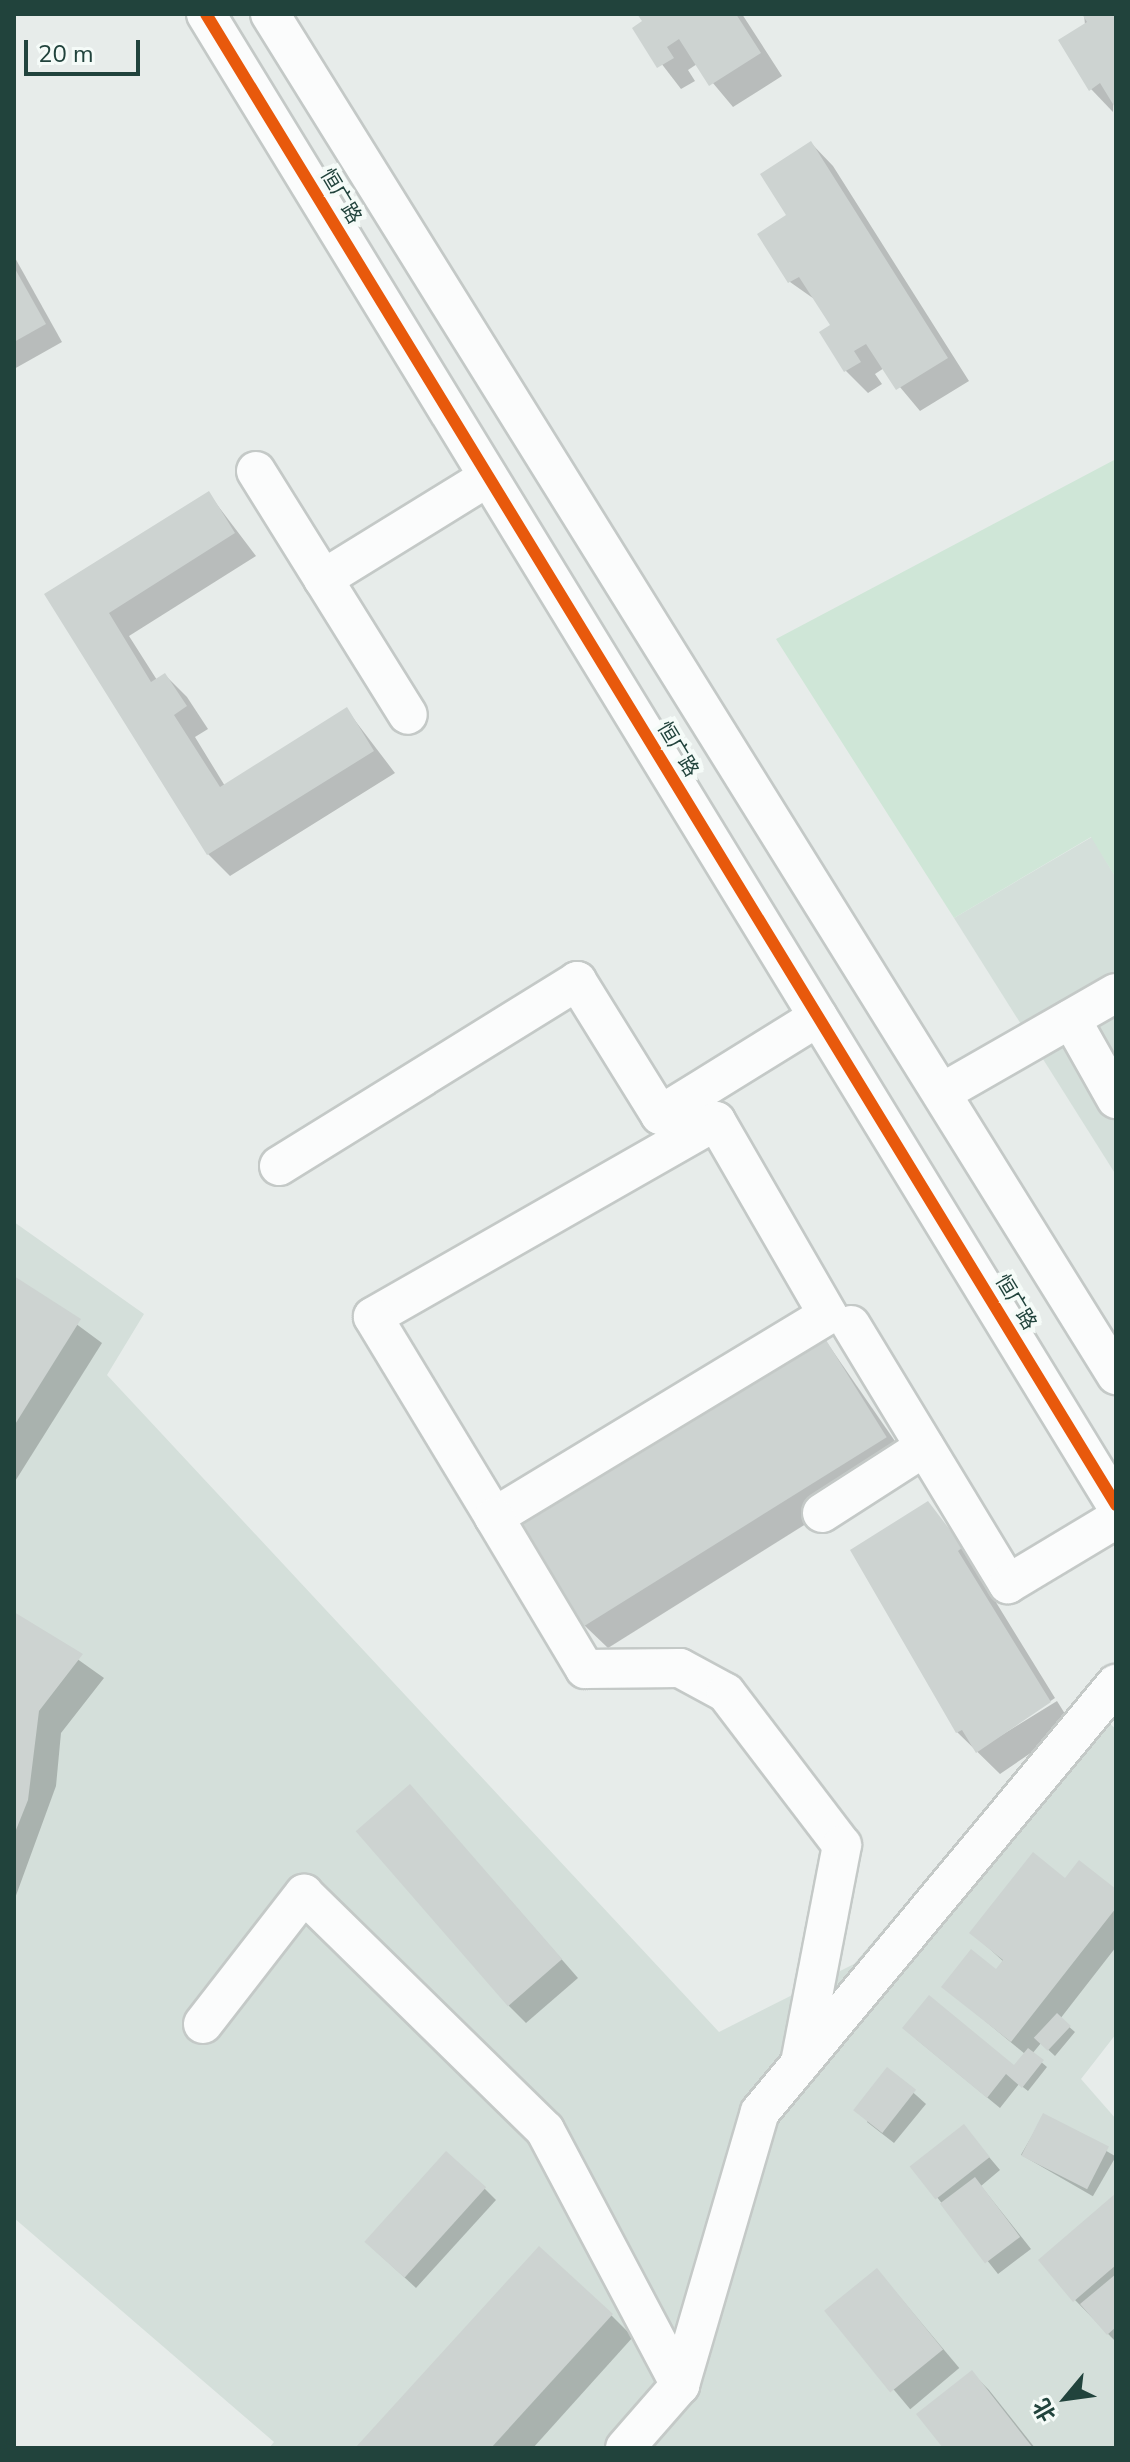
<!DOCTYPE html>
<html>
<head>
<meta charset="utf-8">
<style>
  body { margin:0 }
  #map { position:relative; width:1130px; height:2462px; overflow:hidden; background:#e7ecea; font-family:"Nunito Sans","Noto Sans SC",sans-serif }
  div>[style] { position:absolute }
  [style*='--x'] { left:calc(var(--x)*1px); top:calc(var(--y)*1px); width:calc(var(--w)*1px); rotate:calc(var(--a)*1deg) }
  .built>* { inset:0; background:#d4dfda }
  .green>* { inset:0; background:#cfe6d7 }
  .shadow>* { inset:0; background:#0003; transform-origin:0 0 }
  .building>* { inset:0; background:#cdd3d1; transform-origin:0 0 }
  .roads { filter:drop-shadow(2px 0 #c4c9c7) drop-shadow(-2px 0 #c4c9c7) drop-shadow(0 2px #c4c9c7) drop-shadow(0 -2px #c4c9c7) }
  .minor>* { height:38px; margin:-19px; padding:0 19px; transform-origin:19px; border-radius:19px; background:#fbfcfc }
  .cycleway>* { height:12px; margin:-6px; padding:0 6px; transform-origin:6px; border-radius:6px; background:#e8590c }
  span { translate:-50% -50%; white-space:nowrap; text-align:center; line-height:1.15; -webkit-text-stroke:8px #f5fbf8; paint-order:stroke }
  .street-label { font-size:20px; color:#21433c }
  .frame { position:absolute; inset:0; border:16px solid #21433c; pointer-events:none }
  .north { position:absolute; left:1026px; top:2358px; width:80px; height:80px; -webkit-text-stroke:6px #f5fbf8; paint-order:stroke; rotate:241deg; font-size:22px; font-weight:700; line-height:32px; text-align:center; color:#21433c }
  .north::after { content:''; display:block; margin:auto; width:28px; height:36px; background:#21433c; clip-path:polygon(50% 0,100% 100%,50% 72%,0 100%) }
  .scale { position:absolute; left:24px; top:40px; width:116px; height:36px; box-sizing:border-box; border:4px solid #21433c; border-top:0; padding-left:10px; font-size:24px; line-height:28px; white-space:nowrap; color:#21433c; -webkit-text-stroke:6px #f5fbf8; paint-order:stroke }
</style>
</head>
<body>
<div id="map">
  <div class="built">
    <i style="clip-path:polygon(1092px 837px,1116px 878px,1116px 1175px,954px 918px)"></i>
    <i style="clip-path:polygon(14px 1222px,144px 1314px,107px 1375px,719px 2032px,854px 1964px,1080px 1699px,1116px 1729px,1116px 2034px,1081px 2079px,1116px 2119px,1116px 2448px,269px 2448px,274px 2442px,14px 2218px)"></i>
  </div>
  <div class="green">
    <i style="clip-path:polygon(1116px 459px,1116px 878px,1091px 837px,954px 918px,776px 639px)"></i>
  </div>
  <div class="shadow">
    <i style="clip-path:polygon(640px 14px,742px 14px,782px 76px,733px 107px,697px 64px,688px 70px,695px 81px,681px 89px,634px 28px,645px 22px)"></i>
    <i style="clip-path:polygon(1084px 14px,1116px 14px,1113px 112px,1091px 89px)"></i>
    <i style="clip-path:polygon(811px 143px,833px 166px,969px 381px,920px 411px,884px 368px,875px 374px,882px 384px,868px 393px,846px 371px,832px 326px,817px 301px,790px 282px,760px 234px,788px 216px)"></i>
    <i style="clip-path:polygon(14px 256px,62px 342px,14px 369px)"></i>
    <i style="clip-path:polygon(209px 494px,256px 556px,129px 636px,157px 680px,165px 675px,187px 697px,208px 729px,195px 737px,225px 786px,347px 710px,395px 773px,230px 876px,208px 854px,47px 595px)"></i>
    <i style="clip-path:polygon(14px 1278px,102px 1343px,14px 1483px)"></i>
    <i style="clip-path:polygon(821px 1334px,908px 1460px,608px 1648px,585px 1626px,521px 1522px)"></i>
    <i style="clip-path:polygon(927px 1504px,984px 1570px,978px 1573px,1055px 1698px,979px 1749px,1057px 1701px,1072px 1725px,1000px 1774px,957px 1732px)"></i>
    <i style="clip-path:polygon(14px 1614px,104px 1678px,61px 1733px,56px 1786px,14px 1901px)"></i>
    <i style="clip-path:polygon(410px 1786px,578px 1978px,526px 2023px,509px 2006px)"></i>
    <i style="clip-path:polygon(1066px 1881px,1116px 1892px,1116px 1947px,1060px 2019px,1075px 2032px,1055px 2056px,1041px 2043px,1032px 2054px,1047px 2067px,1028px 2091px,1019px 2084px,1000px 2108px,916px 2039px,1014px 2068px,1025px 2054px,944px 1987px,996px 1972px,1004px 1962px,972px 1933px)"></i>
    <i style="clip-path:polygon(888px 2070px,926px 2104px,894px 2143px,867px 2122px)"></i>
    <i style="left:1044px;top:2115px;width:83px;height:46px;rotate:30deg"></i>
    <i style="clip-path:polygon(963px 2126px,1000px 2170px,981px 2186px,1031px 2249px,998px 2274px,913px 2167px)"></i>
    <i style="clip-path:polygon(484px 2188px,496px 2200px,416px 2288px,378px 2253px)"></i>
    <i style="clip-path:polygon(1116px 2196px,1116px 2342px,1075px 2300px)"></i>
    <i style="left:877px;top:2270px;width:128px;height:64px;rotate:50deg"></i>
    <i style="clip-path:polygon(611px 2315px,633px 2337px,533px 2448px,358px 2448px)"></i>
    <i style="clip-path:polygon(972px 2373px,989px 2390px,1035px 2448px,945px 2448px)"></i>
  </div>
  <div class="building">
    <i style="clip-path:polygon(637px 14px,736px 14px,761px 53px,709px 86px,679px 39px,667px 47px,674px 58px,657px 68px,632px 28px,642px 21px)"></i>
    <i style="clip-path:polygon(1082px 14px,1116px 14px,1116px 109px,1100px 83px,1089px 91px,1058px 40px,1087px 22px)"></i>
    <i style="clip-path:polygon(811px 141px,948px 358px,896px 390px,866px 344px,854px 351px,861px 362px,844px 372px,819px 332px,830px 325px,799px 277px,788px 283px,757px 234px,786px 215px,760px 174px)"></i>
    <i style="clip-path:polygon(14px 267px,46px 324px,14px 342px)"></i>
    <i style="clip-path:polygon(209px 491px,235px 533px,109px 613px,151px 682px,165px 673px,187px 706px,174px 715px,220px 787px,347px 707px,374px 751px,207px 855px,44px 594px)"></i>
    <i style="clip-path:polygon(14px 1276px,81px 1319px,14px 1426px)"></i>
    <i style="left:821px;top:1332px;width:124px;height:358px;rotate:58deg"></i>
    <i style="clip-path:polygon(928px 1501px,963px 1547px,958px 1551px,1051px 1702px,976px 1753px,962px 1730px,956px 1733px,850px 1550px)"></i>
    <i style="clip-path:polygon(14px 1612px,83px 1654px,39px 1711px,28px 1800px,14px 1835px)"></i>
    <i style="left:410px;top:1784px;width:232px;height:72px;rotate:49deg"></i>
    <i style="clip-path:polygon(1033px 1852px,1065px 1878px,1079px 1860px,1116px 1889px,1116px 1908px,1011px 2042px,941px 1987px,971px 1949px,996px 1969px,1003px 1960px,969px 1933px)"></i>
    <i style="clip-path:polygon(929px 1995px,1014px 2065px,1028px 2048px,1044px 2060px,1022px 2088px,1006px 2074px,987px 2098px,902px 2028px)"></i>
    <i style="left:1057px;top:2013px;width:19px;height:34px;rotate:43deg"></i>
    <i style="left:887px;top:2067px;width:37px;height:55px;rotate:38deg"></i>
    <i style="left:1043px;top:2113px;width:74px;height:48px;rotate:27deg"></i>
    <i style="left:964px;top:2124px;width:42px;height:69px;rotate:52deg"></i>
    <i style="left:446px;top:2151px;width:54px;height:122px;rotate:42deg"></i>
    <i style="left:975px;top:2177px;width:75px;height:44px;rotate:53deg"></i>
    <i style="clip-path:polygon(1116px 2193px,1116px 2265px,1073px 2302px,1038px 2260px)"></i>
    <i style="clip-path:polygon(539px 2246px,613px 2314px,491px 2448px,355px 2448px)"></i>
    <i style="left:877px;top:2268px;width:105px;height:68px;rotate:51deg"></i>
    <i style="clip-path:polygon(1116px 2274px,1116px 2327px,1107px 2335px,1080px 2304px)"></i>
    <i style="clip-path:polygon(972px 2370px,1033px 2448px,943px 2448px,916px 2414px)"></i>
  </div>
  <div class="roads">
    <div class="minor">
      <i style="--x:206;--y:14;--w:1747;--a:58.6"></i>
      <i style="--x:270;--y:14;--w:1603;--a:58.13"></i>
      <i style="--x:256;--y:471;--w:287;--a:58.1"></i>
      <i style="--x:323;--y:579;--w:194;--a:-31.7"></i>
      <i style="--x:1071;--y:1019;--w:92;--a:60.6"></i>
      <i style="--x:943;--y:1092;--w:199;--a:-29.8"></i>
      <i style="--x:279;--y:1166;--w:351;--a:-31.8"></i>
      <i style="--x:577;--y:981;--w:158;--a:58.2"></i>
      <i style="--x:660;--y:1115;--w:186;--a:-31.8"></i>
      <i style="--x:851;--y:1325;--w:303;--a:58.8"></i>
      <i style="--x:1008;--y:1584;--w:126;--a:-31"></i>
      <i style="--x:822;--y:1513;--w:122;--a:-32.7"></i>
      <i style="--x:494;--y:1517;--w:390;--a:-31.2"></i>
      <i style="--x:828;--y:1315;--w:224;--a:-120"></i>
      <i style="--x:716;--y:1121;--w:395;--a:150.3"></i>
      <i style="--x:373;--y:1317;--w:234;--a:58.8"></i>
      <i style="--x:494;--y:1517;--w:177;--a:59.1"></i>
      <i style="--x:585;--y:1669;--w:95;--a:-0.6"></i>
      <i style="--x:680;--y:1668;--w:52;--a:28.5"></i>
      <i style="--x:726;--y:1693;--w:191;--a:52.7"></i>
      <i style="--x:842;--y:1845;--w:222;--a:100.9"></i>
      <i style="--x:203;--y:2024;--w:165;--a:-52.2"></i>
      <i style="--x:304;--y:1894;--w:337;--a:44.4"></i>
      <i style="--x:545;--y:2130;--w:289;--a:62.1"></i>
      <i style="--x:625;--y:2448;--w:84;--a:-48.9"></i>
      <i style="--x:680;--y:2385;--w:284;--a:-73.7"></i>
      <i style="--x:760;--y:2112;--w:557;--a:-50.25"></i>
    </div>
  </div>
  <div class="cycleway">
    <i style="--x:206;--y:14;--w:1747;--a:58.6"></i>
  </div>
  <div class="street-label">
    <span style="left:341px;top:196px;rotate:59deg">恒广路</span>
    <span style="left:678px;top:749px;rotate:59deg">恒广路</span>
    <span style="left:1016px;top:1302px;rotate:59deg">恒广路</span>
  </div>
  <div class="frame"></div>
  <div class="north">北</div>
  <div class="scale">20 m</div>
</div>
</body>
</html>
